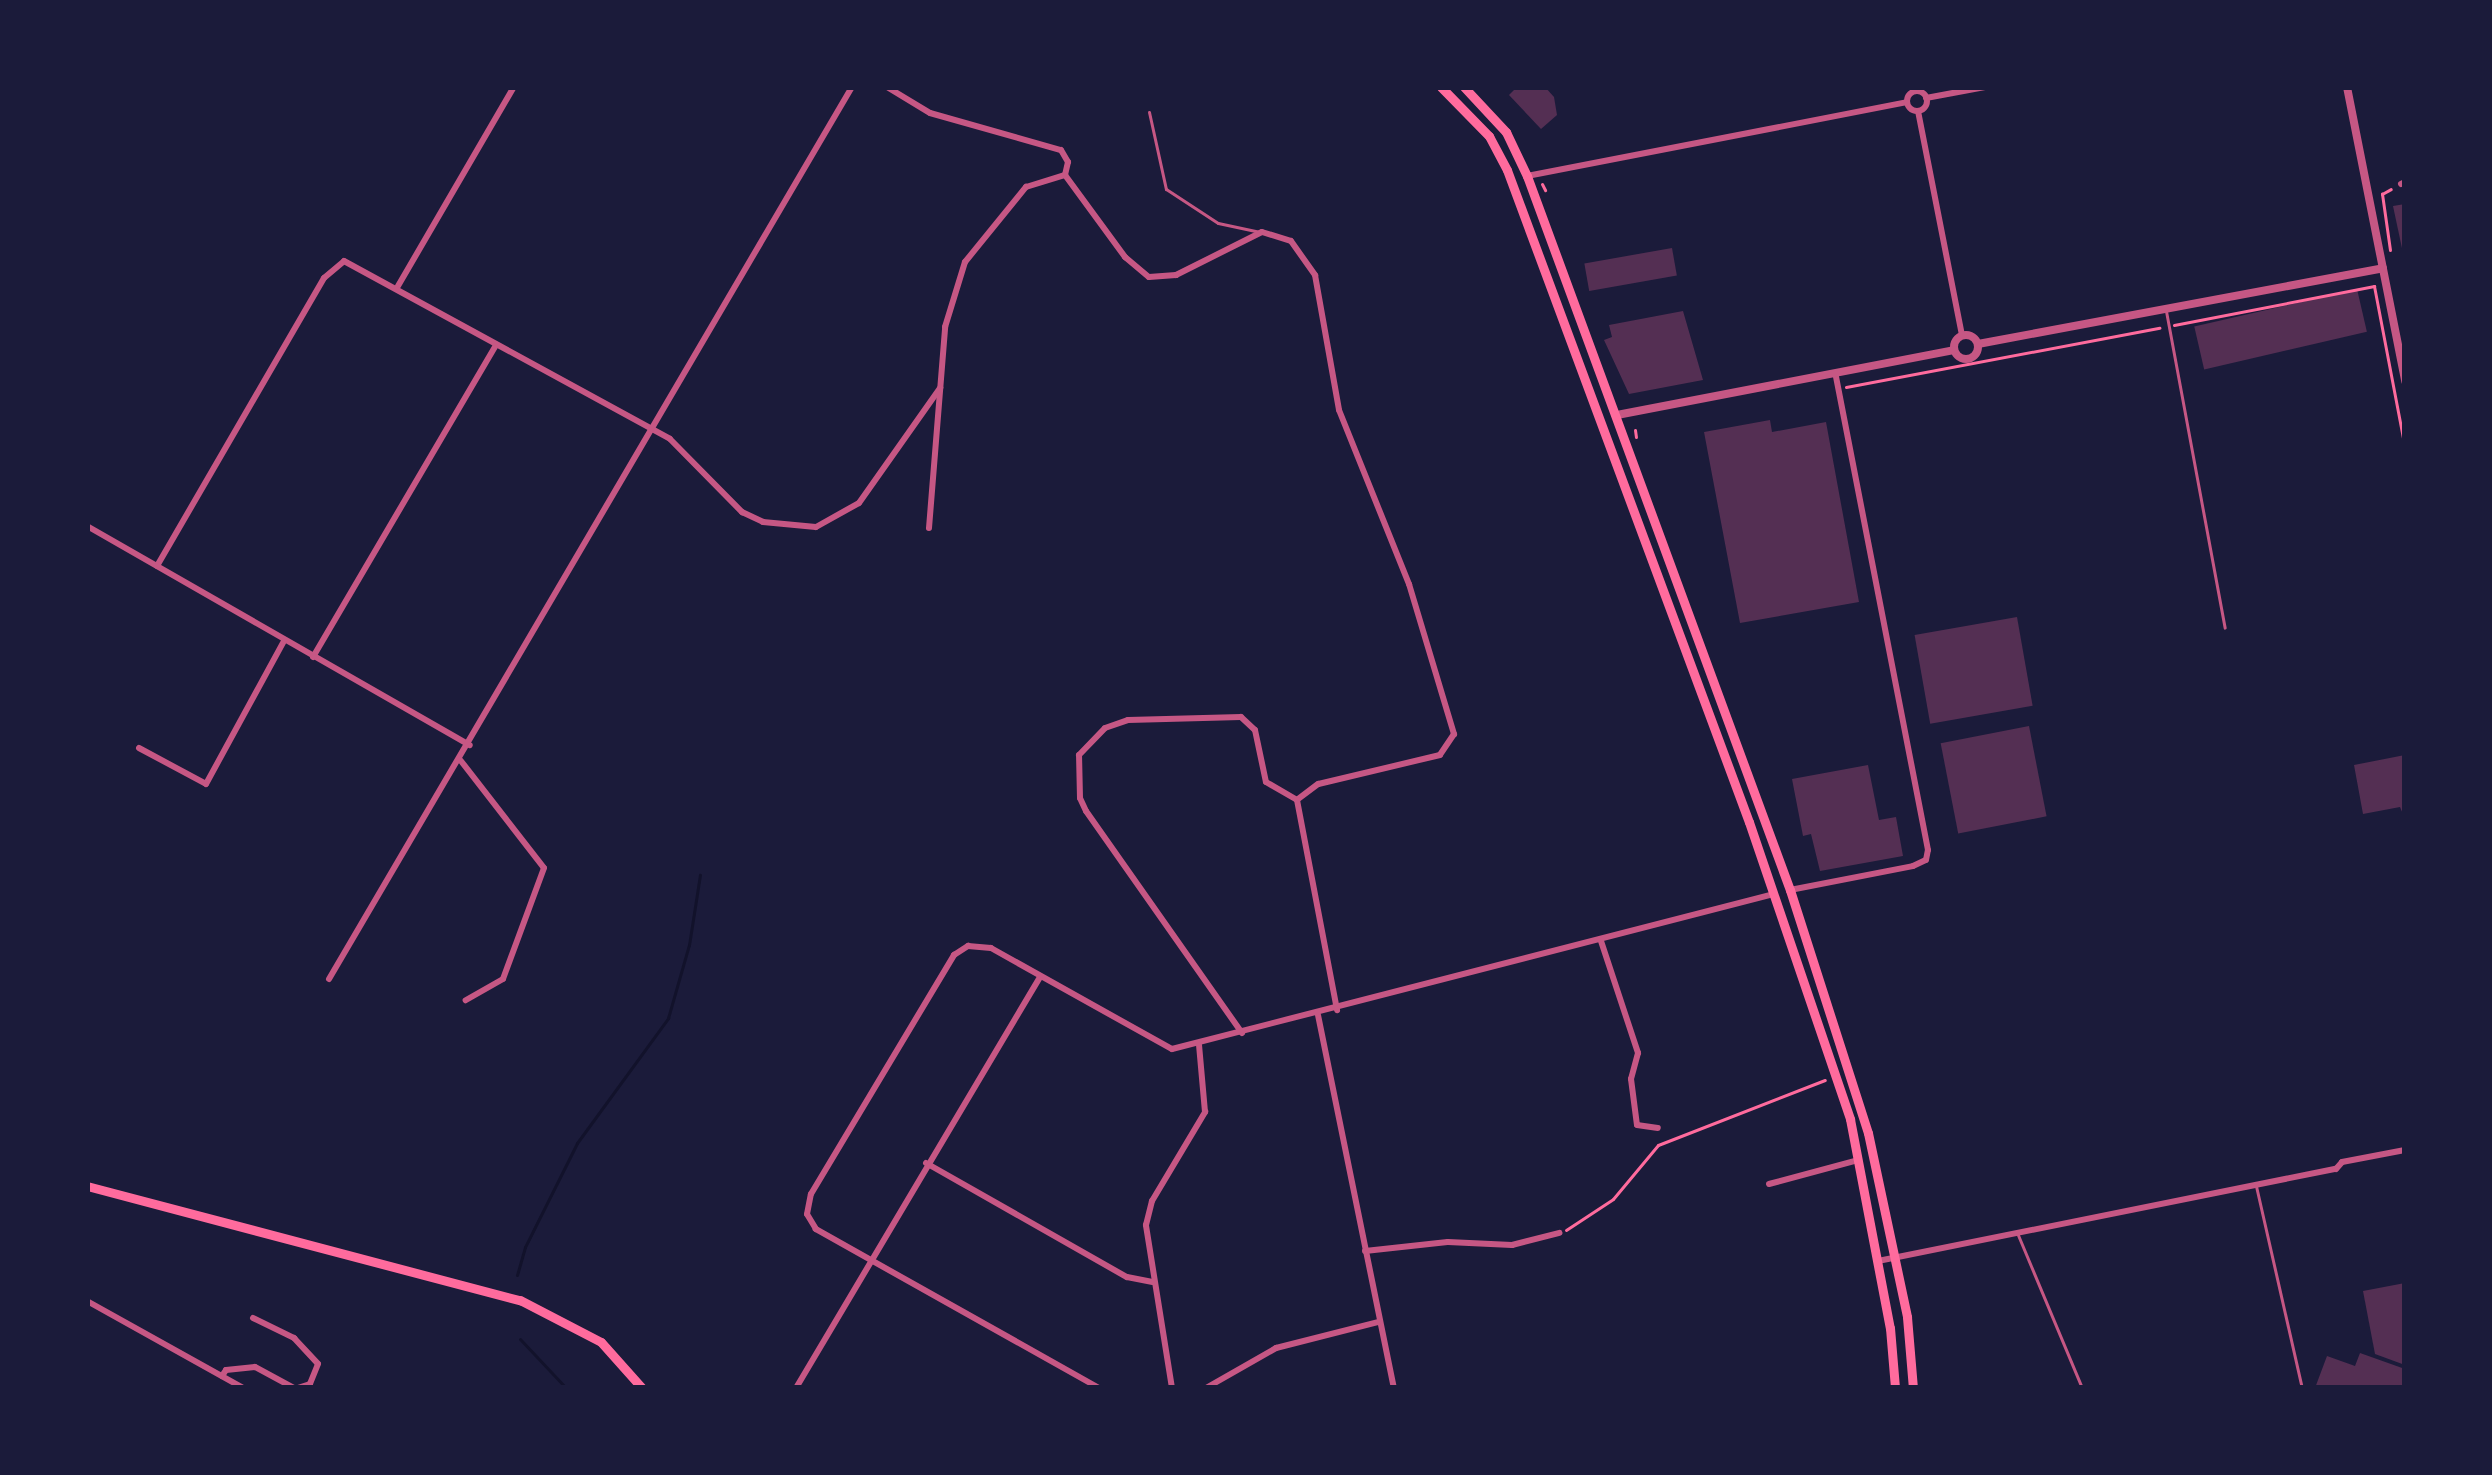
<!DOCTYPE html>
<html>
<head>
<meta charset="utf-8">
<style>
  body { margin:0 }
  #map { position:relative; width:2492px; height:1475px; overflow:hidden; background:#1b1b3a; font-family:Inter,sans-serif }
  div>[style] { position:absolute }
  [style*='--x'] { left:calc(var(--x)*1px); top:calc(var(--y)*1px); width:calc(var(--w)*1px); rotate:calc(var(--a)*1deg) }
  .stream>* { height:3px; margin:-1.5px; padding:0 1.5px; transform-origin:1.5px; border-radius:1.5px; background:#12122b }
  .building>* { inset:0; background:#542f53; transform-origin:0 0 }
  .path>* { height:3px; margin:-1.5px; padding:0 1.5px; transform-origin:1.5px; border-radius:1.5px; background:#ff6b9d }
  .service>* { height:3px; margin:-1.5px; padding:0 1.5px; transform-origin:1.5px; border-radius:1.5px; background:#c65784 }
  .minor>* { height:6px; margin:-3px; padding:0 3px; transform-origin:3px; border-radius:3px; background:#c65784 }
  .minor>.ring { margin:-3px; padding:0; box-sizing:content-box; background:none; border:6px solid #c65784; border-radius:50% }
  .tertiary>* { height:8px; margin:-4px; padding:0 4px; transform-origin:4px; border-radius:4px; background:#c65784 }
  .tertiary>.ring { margin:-4px; padding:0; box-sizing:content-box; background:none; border:8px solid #c65784; border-radius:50% }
  .secondary>* { height:9px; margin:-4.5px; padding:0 4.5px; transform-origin:4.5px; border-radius:4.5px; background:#ff6b9d }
  .primary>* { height:9px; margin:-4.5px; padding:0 4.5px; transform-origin:4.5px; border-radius:4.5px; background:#ff6b9d }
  span { translate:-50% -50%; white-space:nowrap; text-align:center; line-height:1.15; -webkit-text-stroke:12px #1b1b3a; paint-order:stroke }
  .frame { position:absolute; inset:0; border:90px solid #1b1b3a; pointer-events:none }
</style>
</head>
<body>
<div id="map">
  <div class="stream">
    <i style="--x:517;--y:1275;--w:29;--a:-74"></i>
    <i style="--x:525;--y:1247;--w:116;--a:-63.4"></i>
    <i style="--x:577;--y:1143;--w:155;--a:-53.9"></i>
    <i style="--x:668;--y:1018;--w:76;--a:-74"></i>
    <i style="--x:689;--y:945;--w:71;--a:-81.1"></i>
    <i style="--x:520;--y:1339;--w:67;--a:46.8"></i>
  </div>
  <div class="building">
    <i style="clip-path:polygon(1517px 87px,1545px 87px,1554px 97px,1557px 115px,1541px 129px,1509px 95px)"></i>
    <i style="clip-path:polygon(2405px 204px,2405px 253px,2403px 253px,2393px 206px)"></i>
    <i style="left:1672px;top:248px;width:28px;height:89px;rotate:80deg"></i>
    <i style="left:2357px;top:289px;width:44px;height:167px;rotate:77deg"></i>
    <i style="clip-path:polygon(1683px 311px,1703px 380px,1629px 394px,1604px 340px,1612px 337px,1609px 325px)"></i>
    <i style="clip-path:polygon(1770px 420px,1772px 432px,1826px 422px,1859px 602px,1740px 623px,1704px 432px)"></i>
    <i style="left:2017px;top:617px;width:90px;height:104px;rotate:80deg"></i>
    <i style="left:2029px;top:726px;width:92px;height:90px;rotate:79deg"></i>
    <i style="clip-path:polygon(2405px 755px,2405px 819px,2400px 807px,2363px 814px,2354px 765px)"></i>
    <i style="clip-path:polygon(1868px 765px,1879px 820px,1896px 817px,1903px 856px,1820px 871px,1811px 834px,1803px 836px,1792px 779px)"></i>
    <i style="clip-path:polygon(2405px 1283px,2405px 1365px,2375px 1354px,2363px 1291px)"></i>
    <i style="clip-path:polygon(2360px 1353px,2405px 1369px,2405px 1388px,2315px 1388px,2327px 1356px,2355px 1366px)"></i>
  </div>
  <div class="path">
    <i style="--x:1542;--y:184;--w:7;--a:63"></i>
    <i style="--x:2390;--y:250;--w:57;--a:-98.1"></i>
    <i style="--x:2382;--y:194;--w:10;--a:-29"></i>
    <i style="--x:2174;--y:325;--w:204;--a:-11"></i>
    <i style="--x:2374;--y:286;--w:166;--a:79.2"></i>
    <i style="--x:1846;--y:387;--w:319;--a:-10.7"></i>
    <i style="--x:1635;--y:430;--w:7;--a:82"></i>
    <i style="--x:1566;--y:1230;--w:56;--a:-33.4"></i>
    <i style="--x:1613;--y:1199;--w:70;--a:-50.2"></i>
    <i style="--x:1658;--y:1145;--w:179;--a:-21.3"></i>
  </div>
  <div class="service">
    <i style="--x:1149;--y:112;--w:79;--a:77.6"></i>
    <i style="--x:1166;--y:189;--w:62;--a:33.2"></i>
    <i style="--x:1218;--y:223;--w:43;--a:12.1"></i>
    <i style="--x:2166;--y:311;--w:322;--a:79.5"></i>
    <i style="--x:2256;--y:1186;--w:207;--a:77.2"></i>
    <i style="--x:2018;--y:1235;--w:166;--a:67.3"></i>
  </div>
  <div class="minor">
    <i style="--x:887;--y:87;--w:50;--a:31.2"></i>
    <i style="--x:930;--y:113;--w:136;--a:15.8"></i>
    <i style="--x:1061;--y:150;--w:14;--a:60"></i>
    <i style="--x:1068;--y:162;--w:13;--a:103"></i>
    <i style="--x:1065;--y:175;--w:102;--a:53.8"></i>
    <i style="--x:1125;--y:257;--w:31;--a:40"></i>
    <i style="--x:1149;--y:277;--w:27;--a:-4"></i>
    <i style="--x:1176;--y:275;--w:96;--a:-26.6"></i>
    <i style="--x:1262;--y:232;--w:30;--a:17"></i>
    <i style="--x:1291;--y:241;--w:42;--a:54.8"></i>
    <i style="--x:1315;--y:275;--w:137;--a:79.9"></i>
    <i style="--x:1339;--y:410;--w:188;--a:68.1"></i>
    <i style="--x:1409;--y:584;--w:157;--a:73.3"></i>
    <i style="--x:1454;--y:734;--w:25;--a:124"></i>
    <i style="--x:1440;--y:755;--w:125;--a:166.6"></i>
    <i style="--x:1318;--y:784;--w:26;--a:143"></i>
    <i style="--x:1297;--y:800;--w:214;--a:79.2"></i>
    <i class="ring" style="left:1907px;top:91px;width:14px;height:14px"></i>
    <i style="--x:1926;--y:98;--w:60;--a:-10.6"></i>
    <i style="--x:1918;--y:111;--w:228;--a:78.9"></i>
    <i style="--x:1527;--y:176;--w:387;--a:-11"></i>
    <i style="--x:2401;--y:184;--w:4;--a:-27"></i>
    <i style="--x:398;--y:286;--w:230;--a:-59.8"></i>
    <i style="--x:87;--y:526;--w:441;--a:29.8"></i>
    <i style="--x:929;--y:528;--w:202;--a:-85.4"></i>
    <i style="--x:945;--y:327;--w:68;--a:-72.9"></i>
    <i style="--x:965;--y:262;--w:97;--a:-50.9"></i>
    <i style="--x:1026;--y:187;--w:41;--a:-17.1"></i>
    <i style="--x:157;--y:566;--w:333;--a:-59.9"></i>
    <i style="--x:324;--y:278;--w:26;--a:-40"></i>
    <i style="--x:344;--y:261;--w:371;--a:28.6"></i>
    <i style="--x:670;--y:439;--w:103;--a:45.4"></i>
    <i style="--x:742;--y:512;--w:23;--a:25"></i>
    <i style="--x:763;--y:522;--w:53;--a:5.4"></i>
    <i style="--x:816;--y:527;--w:49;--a:-29.2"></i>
    <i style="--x:859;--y:503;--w:141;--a:-54.8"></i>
    <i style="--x:313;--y:657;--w:362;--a:-59.6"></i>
    <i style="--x:139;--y:748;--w:76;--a:28.2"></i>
    <i style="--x:206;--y:784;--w:163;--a:-61.4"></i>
    <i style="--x:461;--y:761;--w:135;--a:52.2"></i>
    <i style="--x:544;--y:868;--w:118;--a:110.3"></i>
    <i style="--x:503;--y:979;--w:43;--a:150.4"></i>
    <i style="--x:1790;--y:890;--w:125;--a:-11"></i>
    <i style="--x:1913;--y:866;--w:14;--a:-25"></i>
    <i style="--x:1926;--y:860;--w:10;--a:-79"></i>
    <i style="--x:1928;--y:850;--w:484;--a:-101"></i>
    <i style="--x:1601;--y:941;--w:118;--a:71.7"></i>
    <i style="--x:1638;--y:1053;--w:27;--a:105"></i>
    <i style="--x:1631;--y:1079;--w:46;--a:82.6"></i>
    <i style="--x:1637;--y:1125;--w:21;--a:8"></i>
    <i style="--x:329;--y:979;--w:1034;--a:-59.62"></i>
    <i style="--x:1318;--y:1015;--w:381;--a:78.5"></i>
    <i style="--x:1242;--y:1033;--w:271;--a:-125.1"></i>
    <i style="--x:1086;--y:811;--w:14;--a:-115"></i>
    <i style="--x:1080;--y:798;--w:43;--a:-91.3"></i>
    <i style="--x:1079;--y:755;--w:37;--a:-46"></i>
    <i style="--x:1105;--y:728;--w:24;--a:-19"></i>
    <i style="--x:1128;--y:720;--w:113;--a:-1.5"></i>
    <i style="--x:1241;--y:717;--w:19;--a:43"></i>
    <i style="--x:1255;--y:730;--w:53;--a:78.1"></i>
    <i style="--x:1266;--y:782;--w:36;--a:30"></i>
    <i style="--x:926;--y:1163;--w:231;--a:29.6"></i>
    <i style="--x:1127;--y:1277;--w:26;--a:11"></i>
    <i style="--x:1769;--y:1184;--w:92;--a:-15.1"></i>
    <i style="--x:1365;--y:1251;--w:83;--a:-6.2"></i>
    <i style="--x:1448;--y:1242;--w:64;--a:2.7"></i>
    <i style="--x:1512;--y:1245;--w:49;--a:-14.3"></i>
    <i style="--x:1878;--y:1261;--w:467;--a:-11.4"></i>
    <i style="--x:2336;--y:1169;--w:9;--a:-49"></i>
    <i style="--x:2342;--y:1162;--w:64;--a:-10.8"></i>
    <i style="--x:87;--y:1301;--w:179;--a:29.1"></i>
    <i style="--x:253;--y:1318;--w:46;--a:26"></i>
    <i style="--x:294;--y:1338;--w:35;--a:47"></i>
    <i style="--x:318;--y:1364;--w:22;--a:112"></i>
    <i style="--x:310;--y:1384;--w:13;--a:162"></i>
    <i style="--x:222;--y:1376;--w:7;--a:-56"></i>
    <i style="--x:226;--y:1370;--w:29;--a:-6"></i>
    <i style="--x:255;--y:1367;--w:44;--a:28.3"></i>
    <i style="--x:796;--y:1388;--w:477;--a:-59.3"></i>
    <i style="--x:1099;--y:1388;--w:325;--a:-150.7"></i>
    <i style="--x:816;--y:1229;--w:17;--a:-121"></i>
    <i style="--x:807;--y:1214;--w:20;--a:-79"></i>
    <i style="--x:811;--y:1194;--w:279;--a:-59.1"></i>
    <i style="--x:954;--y:955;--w:17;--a:-33"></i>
    <i style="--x:968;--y:946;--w:23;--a:5"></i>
    <i style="--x:991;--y:948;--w:207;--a:29.2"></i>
    <i style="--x:1172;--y:1049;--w:622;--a:-14.44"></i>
    <i style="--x:1172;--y:1388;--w:165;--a:-99.1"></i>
    <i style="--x:1146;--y:1225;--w:25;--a:-76"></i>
    <i style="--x:1152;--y:1201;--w:104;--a:-59.2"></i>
    <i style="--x:1205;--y:1112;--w:67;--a:-95.1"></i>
    <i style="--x:1206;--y:1388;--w:81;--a:-29.7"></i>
    <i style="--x:1276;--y:1348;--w:105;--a:-14.3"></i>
  </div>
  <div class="tertiary">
    <i style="--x:2347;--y:87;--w:300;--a:78.8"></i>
    <i class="ring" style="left:1954px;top:335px;width:16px;height:16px"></i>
    <i style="--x:1978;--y:344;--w:412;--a:-10.6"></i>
    <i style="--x:1617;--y:415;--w:343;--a:-10.9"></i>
  </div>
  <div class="secondary">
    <i style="--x:87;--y:1186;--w:448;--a:14.8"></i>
    <i style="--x:520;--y:1300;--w:91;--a:27.4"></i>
    <i style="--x:601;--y:1342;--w:62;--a:48.3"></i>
  </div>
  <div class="primary">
    <i style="--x:1441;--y:87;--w:69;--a:45.6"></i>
    <i style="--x:1489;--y:136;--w:38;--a:62"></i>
    <i style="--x:1507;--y:170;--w:695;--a:69.64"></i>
    <i style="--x:1749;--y:822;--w:314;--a:71.2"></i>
    <i style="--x:1850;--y:1119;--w:213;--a:79.2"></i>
    <i style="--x:1890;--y:1328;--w:60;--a:85.2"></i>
    <i style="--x:1464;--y:87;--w:62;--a:47"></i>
    <i style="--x:1506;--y:132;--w:49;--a:64.5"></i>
    <i style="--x:1527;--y:176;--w:761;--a:69.78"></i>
    <i style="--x:1790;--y:890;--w:255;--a:72.2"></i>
    <i style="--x:1868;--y:1133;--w:188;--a:78"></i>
    <i style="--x:1907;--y:1317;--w:71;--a:85.2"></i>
  </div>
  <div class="frame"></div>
</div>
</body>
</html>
